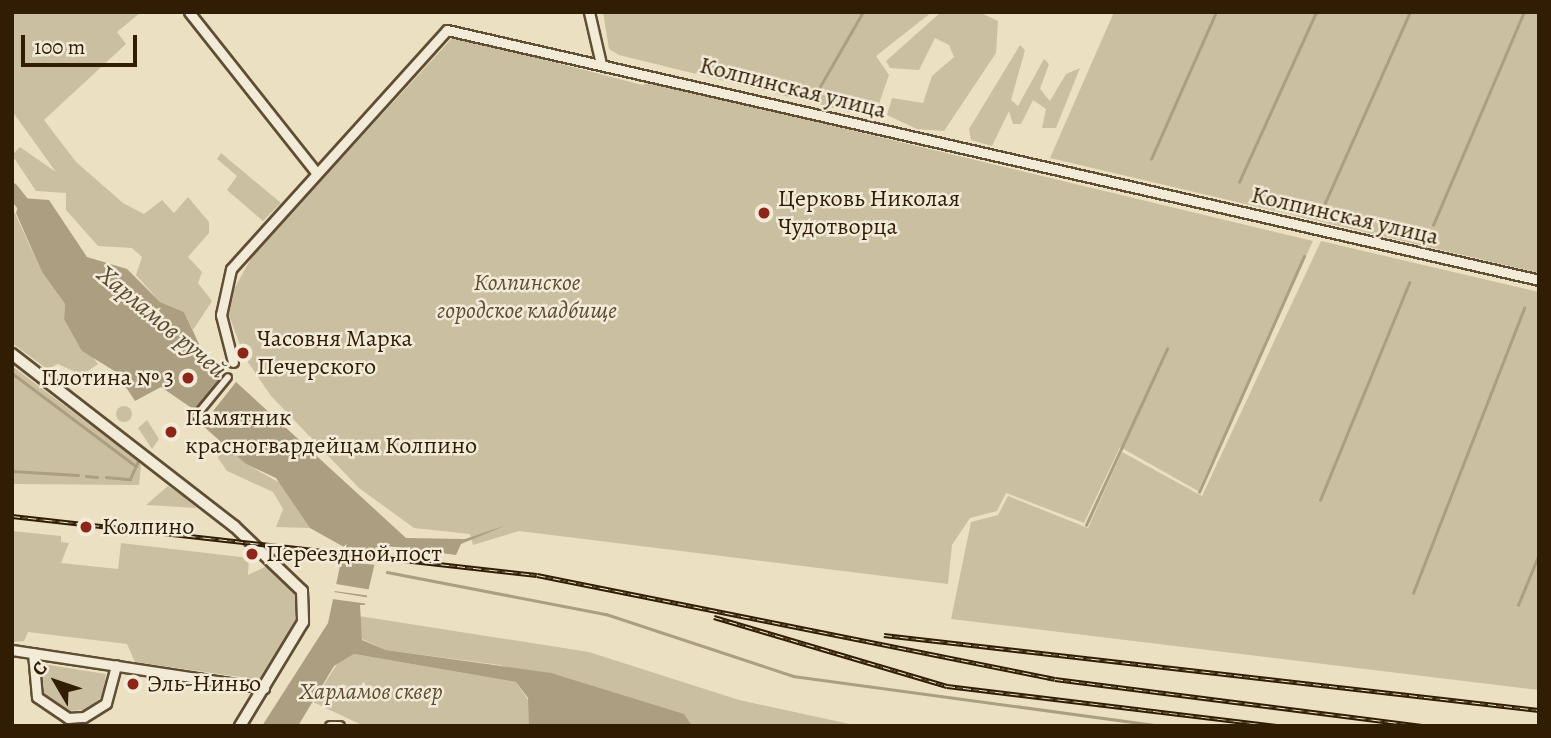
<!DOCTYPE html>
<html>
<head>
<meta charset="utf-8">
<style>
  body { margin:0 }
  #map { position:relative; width:1551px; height:738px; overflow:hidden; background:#ebe0c2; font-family:Alegreya,serif }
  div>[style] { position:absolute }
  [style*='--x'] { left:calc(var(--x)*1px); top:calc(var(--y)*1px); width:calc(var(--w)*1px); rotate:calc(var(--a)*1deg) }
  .green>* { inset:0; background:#cbbfa2 }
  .round { border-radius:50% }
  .water>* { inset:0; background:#ac9e81 }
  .pier>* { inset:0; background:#ebe0c2; transform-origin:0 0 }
  .stream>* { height:2.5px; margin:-1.25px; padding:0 1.25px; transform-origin:1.25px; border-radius:1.25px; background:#ac9e81 }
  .river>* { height:14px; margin:-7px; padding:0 7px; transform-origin:7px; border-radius:7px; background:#ac9e81 }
  .roads { filter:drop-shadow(2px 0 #604e34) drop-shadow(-2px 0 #604e34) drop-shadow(0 2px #604e34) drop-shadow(0 -2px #604e34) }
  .pedestrian>* { height:6px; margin:-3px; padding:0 3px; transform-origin:3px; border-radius:3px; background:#f2ebd7 }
  .minor>* { height:9px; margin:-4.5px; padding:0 4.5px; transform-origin:4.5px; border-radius:4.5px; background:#f2ebd7 }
  .tertiary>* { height:10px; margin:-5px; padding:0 5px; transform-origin:5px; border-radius:5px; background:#f2ebd7 }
  .rail>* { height:5px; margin-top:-2.5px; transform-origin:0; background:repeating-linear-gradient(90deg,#f2ebd7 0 8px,#311d04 0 16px); box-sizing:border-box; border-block:2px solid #311d04 }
  .dots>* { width:19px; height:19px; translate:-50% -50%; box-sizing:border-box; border:4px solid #f2ebd7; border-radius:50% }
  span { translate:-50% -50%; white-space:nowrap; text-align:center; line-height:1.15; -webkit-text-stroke:5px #f2ebd7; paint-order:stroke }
  .street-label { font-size:24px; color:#311d04 }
  .poi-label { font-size:24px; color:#311d04 }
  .left { translate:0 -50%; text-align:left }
  .right { translate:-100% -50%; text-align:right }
  .park-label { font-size:24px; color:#5f4e33; font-style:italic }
  .water-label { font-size:26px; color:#5c4a30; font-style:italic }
  .frame { position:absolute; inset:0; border:14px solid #311d04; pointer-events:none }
  .north { position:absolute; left:21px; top:647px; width:70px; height:70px; -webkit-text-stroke:5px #f2ebd7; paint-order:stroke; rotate:309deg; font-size:19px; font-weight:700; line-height:28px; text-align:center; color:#311d04 }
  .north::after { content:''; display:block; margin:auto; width:24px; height:32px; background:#311d04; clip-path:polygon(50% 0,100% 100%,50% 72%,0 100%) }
  .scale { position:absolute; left:21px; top:35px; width:116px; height:32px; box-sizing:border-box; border:4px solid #311d04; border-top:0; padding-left:9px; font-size:21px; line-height:24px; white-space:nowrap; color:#311d04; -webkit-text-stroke:5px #f2ebd7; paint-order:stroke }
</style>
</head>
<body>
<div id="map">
  <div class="green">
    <i style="clip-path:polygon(12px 12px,141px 12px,117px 32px,126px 44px,44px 120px,76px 162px,123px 203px,144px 214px,162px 200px,174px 213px,188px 197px,209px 222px,209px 233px,188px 257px,202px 272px,198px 283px,212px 301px,193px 330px,184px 312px,160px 302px,136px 275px,142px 257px,132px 248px,98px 246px,66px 210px,66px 193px,36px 191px,12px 155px,20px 147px,56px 172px,12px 111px)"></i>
    <i style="clip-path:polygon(603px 12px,932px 12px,876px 56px,889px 75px,874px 118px,619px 55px,609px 49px)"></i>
    <i style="clip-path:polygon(941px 12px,979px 12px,998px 21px,996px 53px,944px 131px,917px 129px,887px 115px,892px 98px,923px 103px,932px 76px,954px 57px,949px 45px,935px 38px,919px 70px,890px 68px,886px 61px)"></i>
    <i style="clip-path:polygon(1114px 12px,1539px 12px,1539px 273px,1050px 158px)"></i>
    <i style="clip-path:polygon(454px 36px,642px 85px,651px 82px,1313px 241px,1198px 491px,1120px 447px,1084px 523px,1006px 493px,997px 511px,970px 518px,952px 545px,948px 584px,519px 531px,473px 545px,470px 534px,414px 528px,359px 488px,271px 396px,245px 358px,225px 305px,253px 255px)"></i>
    <i style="clip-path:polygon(1020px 45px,1025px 50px,1011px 100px,1018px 106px,1044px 59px,1049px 64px,1040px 89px,1050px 101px,1066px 74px,1080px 68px,1056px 128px,1042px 128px,1046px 109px,1033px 100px,1021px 124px,1013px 124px,1009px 111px,992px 146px,971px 140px,969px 129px)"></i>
    <i style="clip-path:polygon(221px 153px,281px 203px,263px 221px,227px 190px,237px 176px,217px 159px)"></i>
    <i style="clip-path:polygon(12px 207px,42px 272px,65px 304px,64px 319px,98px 364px,82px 375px,58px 364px,47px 369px,12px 343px)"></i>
    <i style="clip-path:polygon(1321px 241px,1539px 292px,1539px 690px,951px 619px,971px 522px,998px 515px,1008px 496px,1088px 528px,1122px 452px,1202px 496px)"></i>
    <i style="clip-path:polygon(12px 366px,133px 457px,141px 465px,139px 485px,12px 484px)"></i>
    <i class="round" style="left:116px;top:406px;width:16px;height:16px"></i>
    <i style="clip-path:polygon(147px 420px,159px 439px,152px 449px,138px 428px)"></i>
    <i style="clip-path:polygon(220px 439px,246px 464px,284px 485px,310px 528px,276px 527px,283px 509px,273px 492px,227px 471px,218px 458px)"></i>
    <i style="clip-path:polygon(168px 486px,182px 495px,197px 508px,146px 505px)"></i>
    <i style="clip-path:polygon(12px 531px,61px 536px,61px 542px,69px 543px,61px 563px,118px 569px,121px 543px,249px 558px,248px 575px,271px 564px,297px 592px,300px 615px,262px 680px,135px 662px,127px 644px,28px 632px,24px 641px,12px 642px)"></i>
    <i style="clip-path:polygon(359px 616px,589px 652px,739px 700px,859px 726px,692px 726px,670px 710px,500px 665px,386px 650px,362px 639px)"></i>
    <i style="clip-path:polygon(354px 654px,516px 682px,530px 703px,529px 726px,364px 726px,313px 702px,337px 664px)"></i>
    <i style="clip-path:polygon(42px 664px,106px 674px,103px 696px,85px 710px,64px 711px,43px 694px)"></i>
  </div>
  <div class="water">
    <i style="clip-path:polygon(21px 198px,49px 200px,87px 257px,127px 269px,160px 302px,184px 312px,199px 344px,194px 350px,224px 378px,196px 411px,161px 387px,135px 401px,116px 372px,82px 351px,64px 319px,65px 304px,42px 272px,16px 213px)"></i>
    <i style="clip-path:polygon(236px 382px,406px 538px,465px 539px,507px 525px,461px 544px,456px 555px,379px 545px,365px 605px,360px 605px,362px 640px,386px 650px,551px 673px,684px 714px,692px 726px,529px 726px,528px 698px,516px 682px,354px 654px,334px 666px,298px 726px,262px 726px,328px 623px,344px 547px,310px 528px,276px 478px,246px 464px,202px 425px)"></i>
  </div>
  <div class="pier">
    <i style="left:340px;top:547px;width:38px;height:14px;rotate:6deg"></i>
    <i style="clip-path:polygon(336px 584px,372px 590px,371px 596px,334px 591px)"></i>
    <i style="clip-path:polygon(334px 592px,371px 598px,369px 604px,332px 599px)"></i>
  </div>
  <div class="stream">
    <i style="--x:815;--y:95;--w:96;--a:-60"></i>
    <i style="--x:1151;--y:159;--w:161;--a:-66.1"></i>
    <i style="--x:1239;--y:182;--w:187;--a:-65.6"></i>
    <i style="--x:1324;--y:205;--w:211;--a:-66"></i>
    <i style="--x:1433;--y:225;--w:232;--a:-66.9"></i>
    <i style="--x:12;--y:373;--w:155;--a:36.9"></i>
    <i style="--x:12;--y:471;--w:66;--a:3.5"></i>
    <i style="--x:86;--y:476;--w:11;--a:5"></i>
    <i style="--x:106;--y:477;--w:24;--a:5"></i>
    <i style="--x:130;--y:479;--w:22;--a:-66"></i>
    <i style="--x:1199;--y:492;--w:258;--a:-66"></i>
    <i style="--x:1320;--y:500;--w:235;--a:-67.7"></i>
    <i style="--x:1086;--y:525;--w:194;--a:-65.3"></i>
    <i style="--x:387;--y:572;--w:223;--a:10.9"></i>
    <i style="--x:606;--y:614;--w:197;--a:18.3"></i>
    <i style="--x:793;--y:676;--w:372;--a:7.7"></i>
    <i style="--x:1413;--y:593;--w:306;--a:-68.7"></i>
    <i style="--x:1518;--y:605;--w:55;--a:-67.6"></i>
  </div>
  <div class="river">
    <i style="--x:12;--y:190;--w:29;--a:52"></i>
  </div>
  <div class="roads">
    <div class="pedestrian">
      <i style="--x:196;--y:416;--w:50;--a:-50.6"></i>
    </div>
    <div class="minor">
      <i style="--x:189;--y:12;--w:204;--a:51.6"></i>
      <i style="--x:589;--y:12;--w:53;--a:77"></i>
      <i style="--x:233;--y:362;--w:49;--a:-104.3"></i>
      <i style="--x:221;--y:315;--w:47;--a:-77.7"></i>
      <i style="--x:231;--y:269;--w:322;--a:-47.9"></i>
      <i style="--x:447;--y:30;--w:1120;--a:12.89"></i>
      <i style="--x:12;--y:650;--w:255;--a:8.6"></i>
      <i style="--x:33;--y:653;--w:44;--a:84.8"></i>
      <i style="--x:37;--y:697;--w:37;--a:34"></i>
      <i style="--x:68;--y:718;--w:16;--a:-4"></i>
      <i style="--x:84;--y:717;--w:26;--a:-32"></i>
      <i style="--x:106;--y:703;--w:39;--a:-75"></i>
      <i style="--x:330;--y:726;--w:9;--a:0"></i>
    </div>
    <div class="tertiary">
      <i style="--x:12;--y:354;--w:281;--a:37.8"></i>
      <i style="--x:234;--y:526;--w:94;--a:43.7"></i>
      <i style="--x:302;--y:591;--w:31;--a:88"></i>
      <i style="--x:303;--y:622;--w:122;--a:121.2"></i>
    </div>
  </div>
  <div class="rail">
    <i style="--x:12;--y:516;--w:528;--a:6.41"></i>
    <i style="--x:537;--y:575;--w:528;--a:11.35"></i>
    <i style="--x:1055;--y:679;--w:372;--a:7.3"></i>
    <i style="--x:714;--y:617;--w:243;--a:16.5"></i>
    <i style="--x:947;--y:686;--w:334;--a:6.9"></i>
    <i style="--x:884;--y:635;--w:659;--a:6.53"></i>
  </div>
  <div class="dots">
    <i style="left:764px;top:213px;background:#8f2418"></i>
    <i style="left:243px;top:353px;background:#8f2418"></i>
    <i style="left:188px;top:378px;background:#8f2418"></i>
    <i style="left:171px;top:432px;background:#8f2418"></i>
    <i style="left:86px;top:527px;background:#8f2418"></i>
    <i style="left:252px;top:554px;background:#8f2418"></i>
    <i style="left:133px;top:684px;background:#8f2418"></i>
  </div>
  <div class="street-label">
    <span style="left:793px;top:88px;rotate:14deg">Колпинская улица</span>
    <span style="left:1345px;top:216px;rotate:13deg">Колпинская улица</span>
  </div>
  <div class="poi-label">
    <span class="left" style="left:778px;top:213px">Церковь Николая<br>Чудотворца</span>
    <span class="left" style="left:257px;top:353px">Часовня Марка<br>Печерского</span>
    <span class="right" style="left:174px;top:378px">Плотина № 3</span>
    <span class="left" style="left:185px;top:432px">Памятник<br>красногвардейцам Колпино</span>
    <span class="left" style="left:102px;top:527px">Колпино</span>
    <span class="left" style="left:266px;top:554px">Переездной пост</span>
    <span class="left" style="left:147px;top:684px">Эль-Ниньо</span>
  </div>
  <div class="park-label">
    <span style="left:527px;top:297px">Колпинское<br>городское кладбище</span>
    <span style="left:371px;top:692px">Харламов сквер</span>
  </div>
  <div class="water-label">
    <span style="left:162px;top:322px;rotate:40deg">Харламов ручей</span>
  </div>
  <div class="frame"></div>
  <div class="north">С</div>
  <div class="scale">100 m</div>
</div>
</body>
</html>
